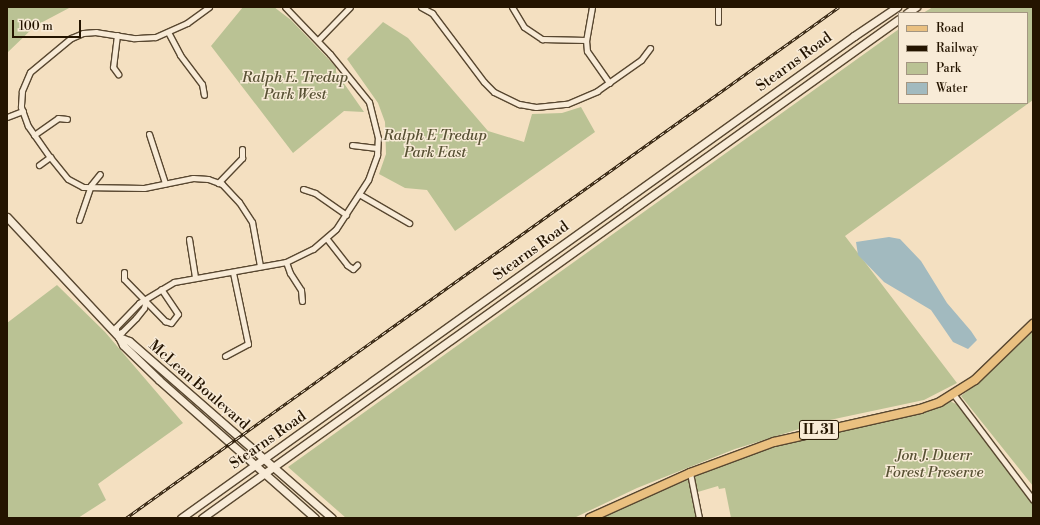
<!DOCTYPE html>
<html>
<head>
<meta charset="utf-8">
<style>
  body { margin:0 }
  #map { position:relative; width:1040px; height:525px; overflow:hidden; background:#f4e0c1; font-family:"Libre Bodoni",serif }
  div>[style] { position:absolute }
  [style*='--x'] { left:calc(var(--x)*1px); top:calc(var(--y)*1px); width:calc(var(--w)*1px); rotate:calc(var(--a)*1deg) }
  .green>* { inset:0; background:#bac294 }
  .water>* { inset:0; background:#a2babf }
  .roads { filter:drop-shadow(1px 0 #584730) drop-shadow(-1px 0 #584730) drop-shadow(0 1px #584730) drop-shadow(0 -1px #584730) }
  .minor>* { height:5px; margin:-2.5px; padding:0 2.5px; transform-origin:2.5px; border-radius:2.5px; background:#f8ebd7 }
  .secondary>* { height:7px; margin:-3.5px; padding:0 3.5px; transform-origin:3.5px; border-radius:3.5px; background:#f8ebd7 }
  .primary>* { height:8px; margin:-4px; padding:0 4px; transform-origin:4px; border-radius:4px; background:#eac080 }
  .rail>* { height:3px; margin-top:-1.5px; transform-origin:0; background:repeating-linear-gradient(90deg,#f8ebd7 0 4.5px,#241400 0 9px); box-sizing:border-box; border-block:1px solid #241400 }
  span { translate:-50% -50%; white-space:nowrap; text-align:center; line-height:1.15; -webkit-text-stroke:3px #f8ebd7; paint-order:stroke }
  .shield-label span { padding:1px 3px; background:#f8ebd7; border:1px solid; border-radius:3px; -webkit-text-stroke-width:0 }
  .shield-label { font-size:14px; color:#241400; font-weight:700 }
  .street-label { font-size:15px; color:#241400 }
  .park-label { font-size:15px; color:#585134; font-style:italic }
  .frame { position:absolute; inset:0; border:8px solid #241400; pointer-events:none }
  .legend { position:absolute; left:898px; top:12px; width:130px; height:92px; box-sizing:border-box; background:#f8ebd7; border:1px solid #a39581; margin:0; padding:5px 7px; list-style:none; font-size:12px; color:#241400 }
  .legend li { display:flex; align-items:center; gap:8px; height:20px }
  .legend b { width:20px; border:1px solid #a39581 }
  .scale { position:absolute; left:12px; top:20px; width:69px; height:18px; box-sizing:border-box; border:2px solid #241400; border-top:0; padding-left:5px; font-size:12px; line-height:14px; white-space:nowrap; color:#241400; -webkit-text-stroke:3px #f8ebd7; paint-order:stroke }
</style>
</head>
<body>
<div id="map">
  <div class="green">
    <i style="clip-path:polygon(7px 7px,71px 7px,35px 26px,7px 53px)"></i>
    <i style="clip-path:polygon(243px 7px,274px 7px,291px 20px,336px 67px,336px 72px,364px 112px,344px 111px,293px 153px,211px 46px)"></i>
    <i style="clip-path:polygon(933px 7px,1033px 7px,1033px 100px,845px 236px,957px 383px,924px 400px,825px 421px,735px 449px,637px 488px,574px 518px,346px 518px,288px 467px,899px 29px,899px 103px,1027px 103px,1027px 13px,923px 13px)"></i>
    <i style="clip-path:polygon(383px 22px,408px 38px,488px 131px,524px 142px,532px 114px,562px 113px,581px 107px,595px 132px,455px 231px,427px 190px,405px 188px,379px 174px,386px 154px,385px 122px,378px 103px,347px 59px)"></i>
    <i style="clip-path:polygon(57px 285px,105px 332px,183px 423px,98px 484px,106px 500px,78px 518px,7px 518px,7px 323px)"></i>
    <i style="clip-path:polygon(1033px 331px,1033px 486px,961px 396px,985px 377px)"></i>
    <i style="clip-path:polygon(950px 401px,958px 405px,1033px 501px,1033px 518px,731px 518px,725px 488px,719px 489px,718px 486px,691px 494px,696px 518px,599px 518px,710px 470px,770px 447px)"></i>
  </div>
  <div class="water">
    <i style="clip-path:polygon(889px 237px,900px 239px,921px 261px,947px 303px,971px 331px,977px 340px,968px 349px,953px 342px,931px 310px,884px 282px,858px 255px,856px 242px)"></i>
  </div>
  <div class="roads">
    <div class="minor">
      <i style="--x:209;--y:7;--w:27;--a:144"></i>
      <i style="--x:187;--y:23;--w:35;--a:156"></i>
      <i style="--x:155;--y:37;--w:22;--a:177"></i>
      <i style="--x:133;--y:38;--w:37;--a:-171"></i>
      <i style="--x:96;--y:32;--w:13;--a:176"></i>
      <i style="--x:83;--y:33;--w:13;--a:157"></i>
      <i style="--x:71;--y:38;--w:53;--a:140.3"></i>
      <i style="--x:30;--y:72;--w:21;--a:113"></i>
      <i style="--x:22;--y:91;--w:16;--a:94"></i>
      <i style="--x:21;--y:107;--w:20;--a:70"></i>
      <i style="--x:28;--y:126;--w:38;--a:55"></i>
      <i style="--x:50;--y:157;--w:28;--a:51"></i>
      <i style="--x:68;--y:179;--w:17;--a:28"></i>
      <i style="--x:83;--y:187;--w:61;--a:0.9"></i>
      <i style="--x:144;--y:188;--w:50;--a:-11.5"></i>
      <i style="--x:193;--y:178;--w:15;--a:4"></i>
      <i style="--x:208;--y:179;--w:15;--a:20"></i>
      <i style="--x:222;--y:184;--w:25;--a:47"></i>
      <i style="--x:239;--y:202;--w:24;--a:57"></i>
      <i style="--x:252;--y:222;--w:45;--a:79.7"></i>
      <i style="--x:421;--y:7;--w:13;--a:29"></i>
      <i style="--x:432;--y:13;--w:86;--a:53"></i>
      <i style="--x:484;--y:82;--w:14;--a:45"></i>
      <i style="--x:494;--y:92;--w:28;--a:26"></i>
      <i style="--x:519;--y:104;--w:17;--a:10"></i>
      <i style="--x:536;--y:107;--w:31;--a:-6"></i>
      <i style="--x:567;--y:104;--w:33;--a:-23"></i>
      <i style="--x:597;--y:91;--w:54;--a:-35.2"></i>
      <i style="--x:641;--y:60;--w:15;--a:-53"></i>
      <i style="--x:512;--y:7;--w:23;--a:59"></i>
      <i style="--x:524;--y:27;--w:22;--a:34"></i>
      <i style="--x:542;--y:39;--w:44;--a:1.3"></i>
      <i style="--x:592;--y:7;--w:34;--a:100"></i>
      <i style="--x:586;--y:40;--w:11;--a:85"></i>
      <i style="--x:587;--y:51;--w:39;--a:55"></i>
      <i style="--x:718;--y:22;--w:15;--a:-90"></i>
      <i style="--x:168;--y:32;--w:26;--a:62"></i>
      <i style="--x:180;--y:55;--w:36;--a:53"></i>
      <i style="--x:202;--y:84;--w:11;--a:80"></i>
      <i style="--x:117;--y:35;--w:32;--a:97"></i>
      <i style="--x:113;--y:67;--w:9;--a:54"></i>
      <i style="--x:318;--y:40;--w:46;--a:-45.9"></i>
      <i style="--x:7;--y:117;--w:17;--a:-21"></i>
      <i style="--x:149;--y:134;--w:52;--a:71.9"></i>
      <i style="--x:34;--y:135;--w:29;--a:-35"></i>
      <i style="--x:58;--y:118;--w:9;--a:6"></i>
      <i style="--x:352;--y:145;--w:25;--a:7"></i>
      <i style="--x:39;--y:165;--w:14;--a:-36"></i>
      <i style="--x:218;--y:183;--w:35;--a:-46"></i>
      <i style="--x:242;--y:158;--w:9;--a:-90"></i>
      <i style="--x:303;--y:189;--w:13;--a:18"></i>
      <i style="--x:315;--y:193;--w:38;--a:35"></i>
      <i style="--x:359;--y:194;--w:58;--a:30.1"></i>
      <i style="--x:79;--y:220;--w:37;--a:-71"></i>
      <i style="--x:91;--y:185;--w:14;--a:-51"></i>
      <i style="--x:189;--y:239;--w:39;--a:81"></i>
      <i style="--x:327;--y:239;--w:33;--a:52"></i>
      <i style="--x:347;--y:265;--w:7;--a:34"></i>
      <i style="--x:353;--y:269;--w:6;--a:-45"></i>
      <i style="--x:286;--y:262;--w:12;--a:70"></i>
      <i style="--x:290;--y:273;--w:20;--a:57"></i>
      <i style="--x:301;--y:290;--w:11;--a:85"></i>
      <i style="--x:124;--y:272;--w:7;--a:90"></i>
      <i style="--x:124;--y:279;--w:59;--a:45.7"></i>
      <i style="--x:165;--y:321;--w:6;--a:18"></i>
      <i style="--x:171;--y:323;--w:11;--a:-52"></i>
      <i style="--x:178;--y:314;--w:30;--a:-124"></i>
      <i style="--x:146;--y:300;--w:8;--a:104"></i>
      <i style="--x:144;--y:308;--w:13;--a:129"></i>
      <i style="--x:136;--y:318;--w:20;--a:135"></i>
      <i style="--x:122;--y:332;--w:6;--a:162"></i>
      <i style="--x:116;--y:334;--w:7;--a:-90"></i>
      <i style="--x:116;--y:327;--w:33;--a:-46"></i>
      <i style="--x:139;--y:303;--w:41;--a:-31"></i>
      <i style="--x:174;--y:282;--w:114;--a:-10.1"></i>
      <i style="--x:286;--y:262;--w:30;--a:-26"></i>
      <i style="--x:313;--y:249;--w:30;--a:-41"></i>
      <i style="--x:336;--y:229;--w:59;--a:-56.9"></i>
      <i style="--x:368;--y:180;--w:27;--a:-70"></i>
      <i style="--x:377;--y:155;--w:17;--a:-87"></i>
      <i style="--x:378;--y:138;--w:37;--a:-104"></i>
      <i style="--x:369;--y:102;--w:62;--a:-129.1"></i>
      <i style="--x:330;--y:54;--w:65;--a:-133.8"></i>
      <i style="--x:225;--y:356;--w:26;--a:-28"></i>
      <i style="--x:248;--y:344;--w:73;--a:-101.9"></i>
      <i style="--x:954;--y:395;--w:131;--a:53"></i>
      <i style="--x:690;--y:473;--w:46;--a:78.7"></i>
    </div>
    <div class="secondary">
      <i style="--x:907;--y:13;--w:11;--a:-34"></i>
      <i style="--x:7;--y:217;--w:164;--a:47"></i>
      <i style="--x:119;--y:337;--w:11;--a:22"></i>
      <i style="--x:129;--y:341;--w:269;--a:41.1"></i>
      <i style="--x:119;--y:337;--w:9;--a:63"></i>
      <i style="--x:123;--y:345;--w:50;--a:44.2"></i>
      <i style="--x:159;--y:380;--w:208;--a:41.5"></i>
      <i style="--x:181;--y:518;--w:828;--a:-35.61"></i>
      <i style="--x:854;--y:36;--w:52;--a:-34"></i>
      <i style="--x:202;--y:518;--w:857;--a:-35.6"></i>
    </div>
    <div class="primary">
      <i style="--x:590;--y:518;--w:110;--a:-24.2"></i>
      <i style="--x:690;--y:473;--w:90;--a:-20.3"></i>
      <i style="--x:774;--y:442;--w:150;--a:-12.7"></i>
      <i style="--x:920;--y:409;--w:21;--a:-19"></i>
      <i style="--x:940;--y:402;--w:41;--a:-32.2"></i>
      <i style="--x:975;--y:380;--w:81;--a:-44"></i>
    </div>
  </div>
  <div class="rail">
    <i style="--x:126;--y:518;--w:877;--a:-35.63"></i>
  </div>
  <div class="shield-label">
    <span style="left:819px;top:430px">IL 31</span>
  </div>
  <div class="street-label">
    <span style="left:794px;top:62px;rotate:-36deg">Stearns Road</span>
    <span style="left:531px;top:251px;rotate:-36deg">Stearns Road</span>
    <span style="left:199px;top:385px;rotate:41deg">McLean Boulevard</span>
    <span style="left:268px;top:440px;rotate:-35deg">Stearns Road</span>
  </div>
  <div class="park-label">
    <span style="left:295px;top:86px">Ralph E. Tredup<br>Park West</span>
    <span style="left:435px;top:144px">Ralph E Tredup<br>Park East</span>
    <span style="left:934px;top:464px">Jon J. Duerr<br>Forest Preserve</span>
  </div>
  <div class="frame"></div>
  <ul class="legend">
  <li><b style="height:5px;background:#eac080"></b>Road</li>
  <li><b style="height:5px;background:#241400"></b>Railway</li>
  <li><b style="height:11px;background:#bac294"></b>Park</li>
  <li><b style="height:11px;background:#a2babf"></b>Water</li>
  </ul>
  <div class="scale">100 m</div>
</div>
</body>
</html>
